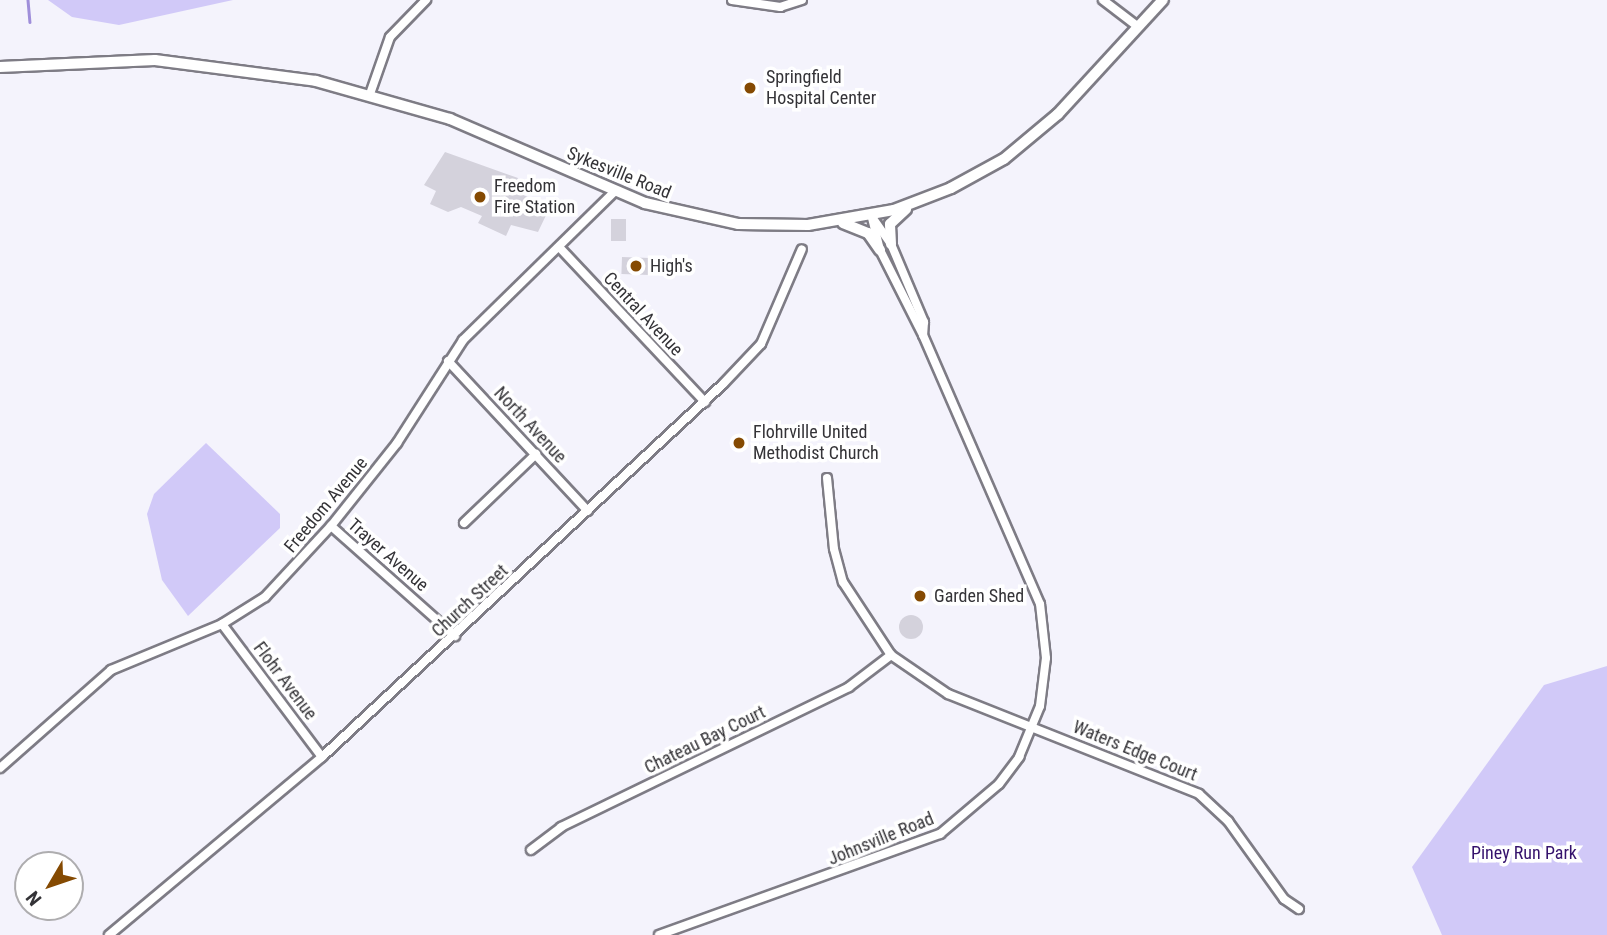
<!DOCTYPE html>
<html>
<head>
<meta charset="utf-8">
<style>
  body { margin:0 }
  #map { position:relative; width:1607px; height:935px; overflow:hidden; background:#f4f3fc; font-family:"Roboto Condensed",sans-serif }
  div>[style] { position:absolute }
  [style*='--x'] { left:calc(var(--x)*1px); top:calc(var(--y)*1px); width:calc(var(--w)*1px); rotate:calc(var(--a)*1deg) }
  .green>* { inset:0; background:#d1c9f8 }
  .stream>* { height:2.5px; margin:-1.25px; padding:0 1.25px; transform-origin:1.25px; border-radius:1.25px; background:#9f8eda }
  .building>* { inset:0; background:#d4d2dc; transform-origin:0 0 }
  .round { border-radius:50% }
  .roads { filter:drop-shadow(2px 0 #7e7c85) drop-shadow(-2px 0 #7e7c85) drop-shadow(0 2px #7e7c85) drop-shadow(0 -2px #7e7c85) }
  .minor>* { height:8px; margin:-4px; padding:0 4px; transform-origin:4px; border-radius:4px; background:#fff }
  .major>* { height:10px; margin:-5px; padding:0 5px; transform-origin:5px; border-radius:5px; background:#fff }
  .dots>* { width:19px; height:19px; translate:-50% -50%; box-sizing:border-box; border:4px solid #fff; border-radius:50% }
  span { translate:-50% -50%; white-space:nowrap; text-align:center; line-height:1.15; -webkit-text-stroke:7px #fff; paint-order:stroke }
  .poi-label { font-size:18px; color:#343337 }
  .left { translate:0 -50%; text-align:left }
  .street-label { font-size:18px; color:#343337 }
  .park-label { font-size:18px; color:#35126c }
  .north { position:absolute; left:14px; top:851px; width:70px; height:70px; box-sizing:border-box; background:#fff; border:2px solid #aeadaf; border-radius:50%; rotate:231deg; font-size:19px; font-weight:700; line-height:28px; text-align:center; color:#343337 }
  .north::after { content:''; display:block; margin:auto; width:24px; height:32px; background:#854a02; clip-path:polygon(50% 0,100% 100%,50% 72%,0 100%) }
</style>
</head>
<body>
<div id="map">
  <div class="green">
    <i style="clip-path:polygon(48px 0,233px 0,119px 25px,72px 17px)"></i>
    <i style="clip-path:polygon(206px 443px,280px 514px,280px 528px,188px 616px,162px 580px,147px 514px,154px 494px)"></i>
    <i style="clip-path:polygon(1607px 666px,1607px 935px,1442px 935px,1412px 867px,1544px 685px)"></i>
  </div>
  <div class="stream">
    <i style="--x:28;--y:0;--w:22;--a:85"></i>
  </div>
  <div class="building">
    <i style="clip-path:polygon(445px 152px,518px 178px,512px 190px,550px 207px,538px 232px,511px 225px,506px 236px,478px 223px,482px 216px,461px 207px,448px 212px,430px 204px,436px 191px,424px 185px)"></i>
    <i style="left:611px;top:219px;width:15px;height:22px"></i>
    <i style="left:622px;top:257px;width:28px;height:17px;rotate:2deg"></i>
    <i class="round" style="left:899px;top:615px;width:24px;height:24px"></i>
  </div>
  <div class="roads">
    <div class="minor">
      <i style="--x:732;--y:0;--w:49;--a:8.3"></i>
      <i style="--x:780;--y:7;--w:23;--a:-18"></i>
      <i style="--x:1103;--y:0;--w:43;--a:37.4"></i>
      <i style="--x:370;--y:94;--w:60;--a:-70.7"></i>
      <i style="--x:390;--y:37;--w:52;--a:-45.8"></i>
      <i style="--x:872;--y:217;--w:33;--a:55"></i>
      <i style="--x:891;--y:244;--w:85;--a:67.1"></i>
      <i style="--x:924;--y:322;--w:13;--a:94"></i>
      <i style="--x:559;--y:247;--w:213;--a:46.7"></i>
      <i style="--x:448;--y:361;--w:205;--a:47"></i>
      <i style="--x:827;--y:478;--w:71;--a:84.4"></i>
      <i style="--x:834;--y:549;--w:34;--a:75"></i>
      <i style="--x:843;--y:582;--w:87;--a:56.7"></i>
      <i style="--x:891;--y:655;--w:69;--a:34.4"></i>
      <i style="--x:948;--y:694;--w:270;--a:21.7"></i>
      <i style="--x:1199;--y:794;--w:40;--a:43"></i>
      <i style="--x:1228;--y:821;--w:96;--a:54.3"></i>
      <i style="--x:1284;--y:899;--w:18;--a:34"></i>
      <i style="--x:464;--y:523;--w:100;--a:-43.8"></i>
      <i style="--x:331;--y:526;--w:166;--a:41.6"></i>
      <i style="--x:222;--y:624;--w:166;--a:53.1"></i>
      <i style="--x:0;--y:768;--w:148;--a:-41.4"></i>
      <i style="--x:111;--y:670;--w:120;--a:-22.5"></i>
      <i style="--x:222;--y:624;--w:51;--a:-32.1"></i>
      <i style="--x:265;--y:597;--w:97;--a:-47.1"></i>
      <i style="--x:331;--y:526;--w:106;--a:-51.5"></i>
      <i style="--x:397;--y:443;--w:122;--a:-57.3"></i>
      <i style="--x:463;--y:340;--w:213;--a:-44.4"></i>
      <i style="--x:531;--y:850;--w:38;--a:-37"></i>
      <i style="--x:561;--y:827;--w:320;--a:-25.9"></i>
      <i style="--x:849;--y:687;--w:53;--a:-37.3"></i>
      <i style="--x:109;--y:935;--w:278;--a:-39.9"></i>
      <i style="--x:322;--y:757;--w:548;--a:-42.93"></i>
      <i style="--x:723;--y:384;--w:55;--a:-46.5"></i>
      <i style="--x:761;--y:344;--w:103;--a:-66.7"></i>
      <i style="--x:659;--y:935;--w:299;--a:-19.8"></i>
      <i style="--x:940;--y:834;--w:77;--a:-40.3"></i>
      <i style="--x:999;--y:784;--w:34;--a:-53"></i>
      <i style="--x:1019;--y:757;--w:55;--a:-67.6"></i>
      <i style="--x:1040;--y:706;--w:48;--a:-82.9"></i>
      <i style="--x:1046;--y:658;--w:54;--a:-96.3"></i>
      <i style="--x:1040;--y:604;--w:293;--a:-113.5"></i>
      <i style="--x:923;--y:335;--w:95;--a:-116.8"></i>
      <i style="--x:880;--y:250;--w:36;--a:-104"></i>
    </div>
    <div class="major">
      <i style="--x:0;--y:67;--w:155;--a:-2.6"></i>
      <i style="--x:155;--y:60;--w:162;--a:7.4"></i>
      <i style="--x:316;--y:81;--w:139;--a:15.8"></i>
      <i style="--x:450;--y:119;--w:212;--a:23.3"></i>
      <i style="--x:645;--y:203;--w:95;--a:12.7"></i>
      <i style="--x:738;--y:224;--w:70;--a:0.8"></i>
      <i style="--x:808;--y:225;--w:87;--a:-9.9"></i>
      <i style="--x:894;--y:210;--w:61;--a:-21.1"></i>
      <i style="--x:951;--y:188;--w:60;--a:-28.7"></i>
      <i style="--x:1004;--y:159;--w:70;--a:-39.8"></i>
      <i style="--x:1058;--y:114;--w:155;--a:-47.4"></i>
      <i style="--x:843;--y:223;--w:27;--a:22"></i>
      <i style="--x:868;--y:233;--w:21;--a:55"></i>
      <i style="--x:891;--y:244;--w:20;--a:-93"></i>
      <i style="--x:890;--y:224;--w:22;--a:-43"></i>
    </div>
  </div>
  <div class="dots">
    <i style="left:750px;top:88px;background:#854a02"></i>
    <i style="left:480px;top:197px;background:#854a02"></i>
    <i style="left:636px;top:266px;background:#854a02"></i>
    <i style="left:739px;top:443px;background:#854a02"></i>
    <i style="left:920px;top:596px;background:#854a02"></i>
  </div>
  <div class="poi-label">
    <span class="left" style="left:766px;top:88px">Springfield<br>Hospital Center</span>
    <span class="left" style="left:494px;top:197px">Freedom<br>Fire Station</span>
    <span class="left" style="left:650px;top:266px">High's</span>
    <span class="left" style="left:753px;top:443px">Flohrville United<br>Methodist Church</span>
    <span class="left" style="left:934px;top:596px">Garden Shed</span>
  </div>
  <div class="street-label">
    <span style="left:619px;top:173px;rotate:22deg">Sykesville Road</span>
    <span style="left:643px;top:314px;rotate:47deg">Central Avenue</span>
    <span style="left:530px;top:425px;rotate:47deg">North Avenue</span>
    <span style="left:326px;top:505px;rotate:-50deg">Freedom Avenue</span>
    <span style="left:388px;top:555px;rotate:41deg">Trayer Avenue</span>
    <span style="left:470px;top:601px;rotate:-43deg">Church Street</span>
    <span style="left:285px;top:681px;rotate:53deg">Flohr Avenue</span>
    <span style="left:705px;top:740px;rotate:-26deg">Chateau Bay Court</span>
    <span style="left:1135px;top:751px;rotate:22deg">Waters Edge Court</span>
    <span style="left:881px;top:839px;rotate:-22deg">Johnsville Road</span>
  </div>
  <div class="park-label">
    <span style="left:1524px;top:853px">Piney Run Park</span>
  </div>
  <div class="north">N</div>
</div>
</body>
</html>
